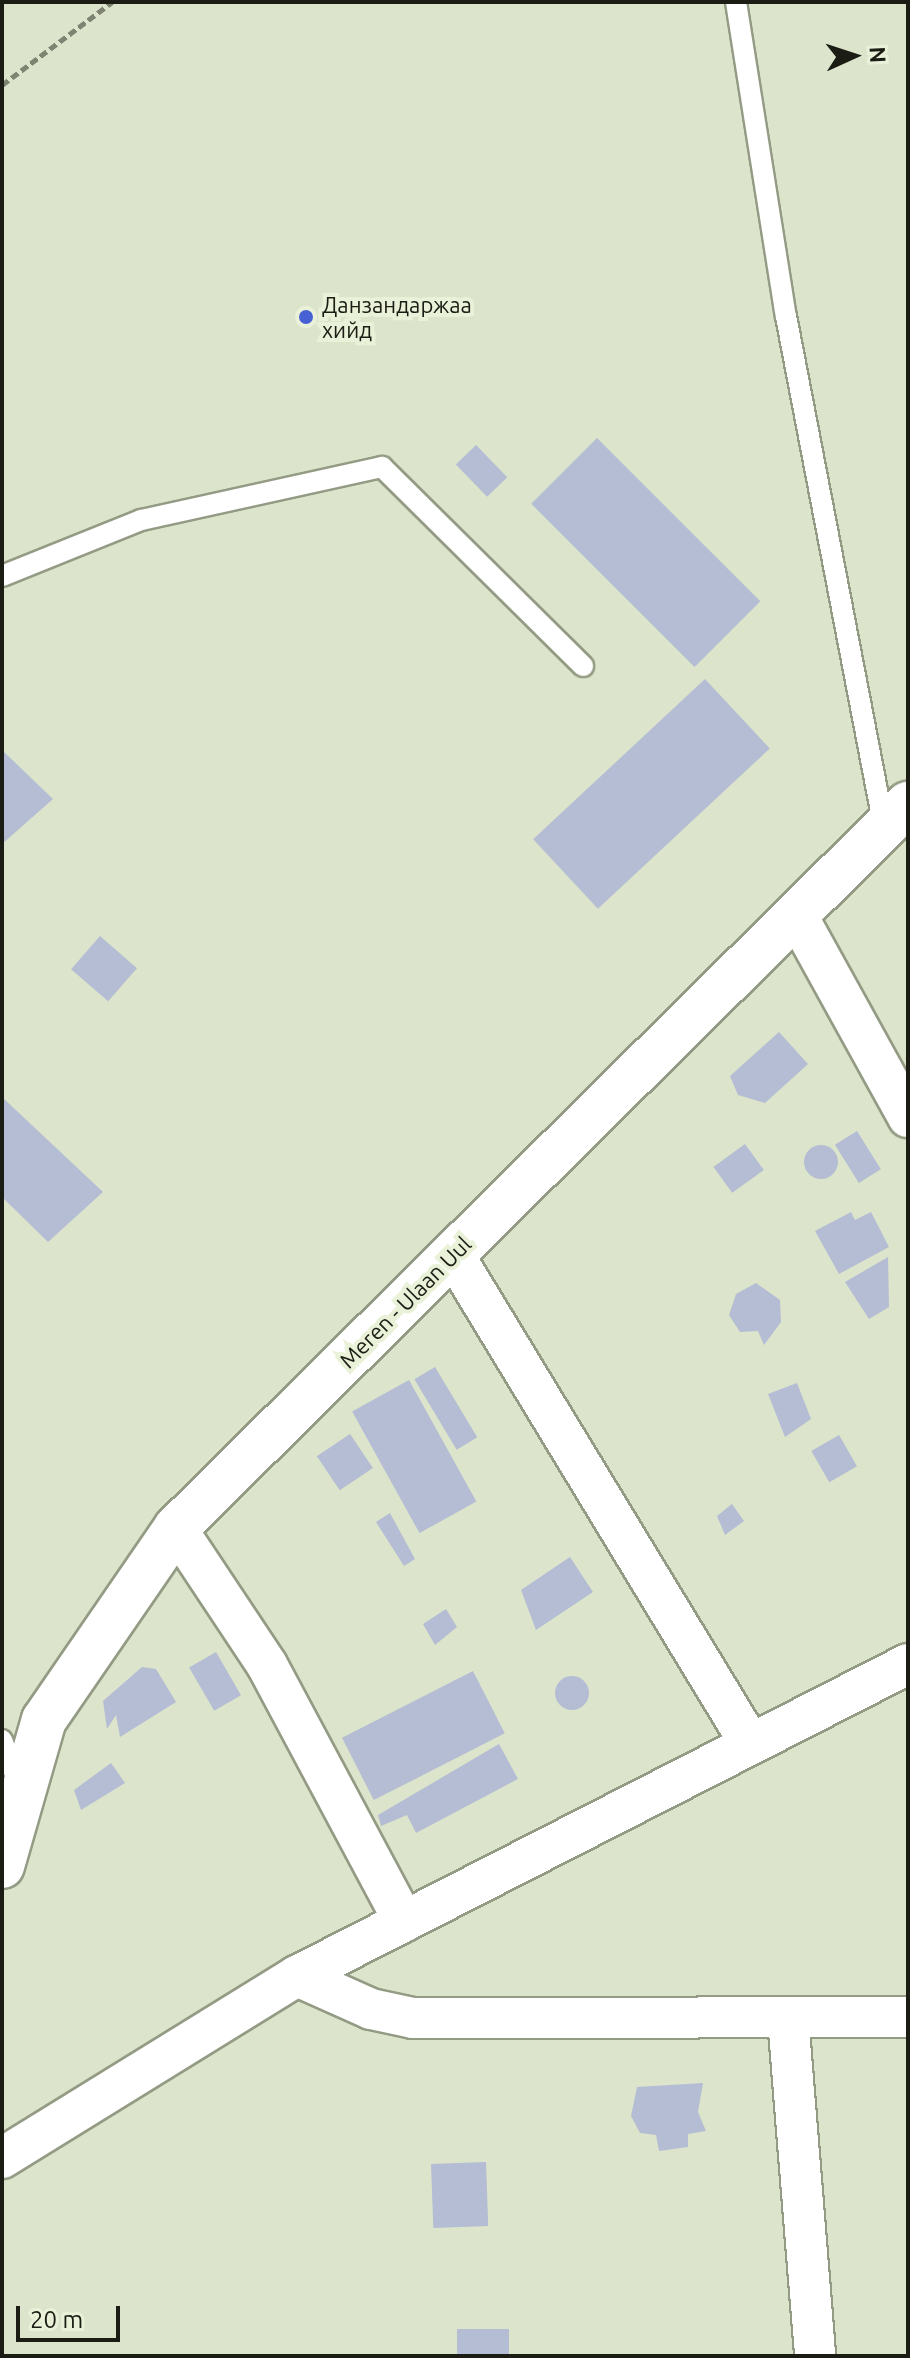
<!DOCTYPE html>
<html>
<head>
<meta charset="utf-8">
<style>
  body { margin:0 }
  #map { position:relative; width:910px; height:2358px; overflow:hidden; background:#dce4cb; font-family:Ubuntu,sans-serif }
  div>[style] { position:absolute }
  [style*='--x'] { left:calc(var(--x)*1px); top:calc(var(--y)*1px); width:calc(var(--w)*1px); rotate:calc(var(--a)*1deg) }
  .building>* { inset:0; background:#b4bdd4; transform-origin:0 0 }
  .round { border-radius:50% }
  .path>* { height:5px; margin-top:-2.5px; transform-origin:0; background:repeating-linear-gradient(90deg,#7e8372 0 8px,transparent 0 12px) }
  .roads { filter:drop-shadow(2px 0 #949b84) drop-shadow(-2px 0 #949b84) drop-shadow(0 2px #949b84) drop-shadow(0 -2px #949b84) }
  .lane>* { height:20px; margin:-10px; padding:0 10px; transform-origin:10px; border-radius:10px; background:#fff }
  .street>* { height:40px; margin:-20px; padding:0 20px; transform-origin:20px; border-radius:20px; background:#fff }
  .secondary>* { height:44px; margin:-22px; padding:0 22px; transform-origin:22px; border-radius:22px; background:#fff }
  .dots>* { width:22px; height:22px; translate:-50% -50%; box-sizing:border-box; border:4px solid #e9f1d8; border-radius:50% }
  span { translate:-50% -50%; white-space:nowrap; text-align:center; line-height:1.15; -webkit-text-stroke:8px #e9f1d8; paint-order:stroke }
  .poi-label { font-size:22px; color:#1b1d14 }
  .left { translate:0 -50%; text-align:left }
  .street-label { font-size:22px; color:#1b1d14 }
  .frame { position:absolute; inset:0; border:4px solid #1b1d14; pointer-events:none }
  .north { position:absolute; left:814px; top:16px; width:80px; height:80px; -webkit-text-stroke:6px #e9f1d8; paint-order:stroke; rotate:87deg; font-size:22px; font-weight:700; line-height:32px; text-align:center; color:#1b1d14 }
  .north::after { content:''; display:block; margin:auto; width:28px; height:36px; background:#1b1d14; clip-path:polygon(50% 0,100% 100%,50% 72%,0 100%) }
  .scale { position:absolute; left:16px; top:2306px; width:104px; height:36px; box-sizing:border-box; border:4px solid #1b1d14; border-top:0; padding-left:10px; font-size:24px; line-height:28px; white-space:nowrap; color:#1b1d14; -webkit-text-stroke:6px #e9f1d8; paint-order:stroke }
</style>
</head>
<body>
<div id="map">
  <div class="building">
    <i style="left:597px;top:438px;width:231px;height:93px;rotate:45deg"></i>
    <i style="left:476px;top:445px;width:45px;height:28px;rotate:46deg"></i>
    <i style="left:705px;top:679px;width:95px;height:235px;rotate:47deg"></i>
    <i style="clip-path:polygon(2px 750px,53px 799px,2px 844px)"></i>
    <i style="left:100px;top:936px;width:49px;height:44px;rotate:41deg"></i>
    <i style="clip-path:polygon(779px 1032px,808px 1064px,765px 1103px,738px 1095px,730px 1076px)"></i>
    <i style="clip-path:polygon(2px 1097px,103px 1192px,48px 1242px,2px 1197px)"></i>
    <i style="left:857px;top:1131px;width:45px;height:26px;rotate:58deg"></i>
    <i style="left:745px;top:1144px;width:32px;height:39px;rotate:54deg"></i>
    <i class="round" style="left:804px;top:1145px;width:34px;height:34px"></i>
    <i style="clip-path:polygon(851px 1212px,855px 1220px,871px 1212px,889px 1247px,839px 1274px,815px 1231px)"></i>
    <i style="clip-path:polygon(888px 1257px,889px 1307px,869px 1319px,845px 1282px)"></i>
    <i style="clip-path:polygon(756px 1283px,780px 1300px,781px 1322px,764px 1345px,758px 1331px,740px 1332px,729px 1315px,736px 1294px)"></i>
    <i style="left:435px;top:1367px;width:82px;height:24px;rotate:59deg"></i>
    <i style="left:409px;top:1380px;width:139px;height:65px;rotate:61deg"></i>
    <i style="clip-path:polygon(797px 1383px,811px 1419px,785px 1437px,768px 1394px)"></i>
    <i style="left:350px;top:1434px;width:41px;height:40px;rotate:56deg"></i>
    <i style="left:839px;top:1435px;width:36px;height:32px;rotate:60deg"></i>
    <i style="clip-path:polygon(732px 1504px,744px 1521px,725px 1535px,717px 1516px)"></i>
    <i style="clip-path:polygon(390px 1513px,415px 1559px,404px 1566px,376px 1522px)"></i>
    <i style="clip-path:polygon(570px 1557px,593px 1592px,536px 1630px,521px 1590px)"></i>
    <i style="clip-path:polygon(446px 1609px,457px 1627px,435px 1645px,423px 1624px)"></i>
    <i style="left:216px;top:1652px;width:50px;height:31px;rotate:60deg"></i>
    <i style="clip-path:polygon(142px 1667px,156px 1669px,176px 1702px,120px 1737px,116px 1715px,107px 1729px,103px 1701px)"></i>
    <i style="left:473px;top:1671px;width:70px;height:147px;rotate:63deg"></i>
    <i class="round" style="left:555px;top:1676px;width:34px;height:34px"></i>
    <i style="clip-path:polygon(499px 1744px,518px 1779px,416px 1833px,407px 1815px,381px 1826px,378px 1815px)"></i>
    <i style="clip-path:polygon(111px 1763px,125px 1783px,81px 1810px,74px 1790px)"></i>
    <i style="clip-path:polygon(703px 2083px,698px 2112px,706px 2131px,688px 2134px,688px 2147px,659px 2151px,656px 2135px,640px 2133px,631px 2116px,637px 2087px)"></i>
    <i style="left:486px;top:2162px;width:64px;height:55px;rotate:88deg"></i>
    <i style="left:509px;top:2329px;width:27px;height:52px;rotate:90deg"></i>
  </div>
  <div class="path">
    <i style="--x:2;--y:85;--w:138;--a:-37"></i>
  </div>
  <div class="roads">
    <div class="lane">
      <i style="--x:736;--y:2;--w:318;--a:81"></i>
      <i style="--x:786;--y:316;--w:520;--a:79.14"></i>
      <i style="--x:2;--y:576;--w:150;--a:-21.9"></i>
      <i style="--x:141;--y:520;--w:247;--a:-12.4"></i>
      <i style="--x:382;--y:467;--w:283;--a:44.7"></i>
      <i style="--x:2;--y:1740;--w:48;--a:69.3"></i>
    </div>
    <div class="street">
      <i style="--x:796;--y:914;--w:232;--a:61.1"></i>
      <i style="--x:453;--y:1254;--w:569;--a:58.74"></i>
      <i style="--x:176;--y:1528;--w:164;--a:56.4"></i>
      <i style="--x:267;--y:1665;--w:291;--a:61.9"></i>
      <i style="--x:297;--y:1976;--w:81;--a:24"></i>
      <i style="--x:371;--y:2009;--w:43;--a:12.1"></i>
      <i style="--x:413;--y:2018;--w:495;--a:-0.1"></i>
      <i style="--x:788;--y:2018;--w:339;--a:85.4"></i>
      <i style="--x:2;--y:2158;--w:347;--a:-31.7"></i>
      <i style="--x:297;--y:1976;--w:686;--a:-27.05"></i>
    </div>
    <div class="secondary">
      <i style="--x:2;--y:1866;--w:152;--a:-74"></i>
      <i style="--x:44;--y:1720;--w:233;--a:-55.5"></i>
      <i style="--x:176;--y:1528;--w:1030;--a:-44.69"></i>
    </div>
  </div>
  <div class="dots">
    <i style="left:306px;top:317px;background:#4760d4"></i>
  </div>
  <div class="poi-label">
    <span class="left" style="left:322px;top:317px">Данзандаржаа<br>хийд</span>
  </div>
  <div class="street-label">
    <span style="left:405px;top:1302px;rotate:-45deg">Meren - Ulaan Uul</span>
  </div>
  <div class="frame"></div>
  <div class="north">N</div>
  <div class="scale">20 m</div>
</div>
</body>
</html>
